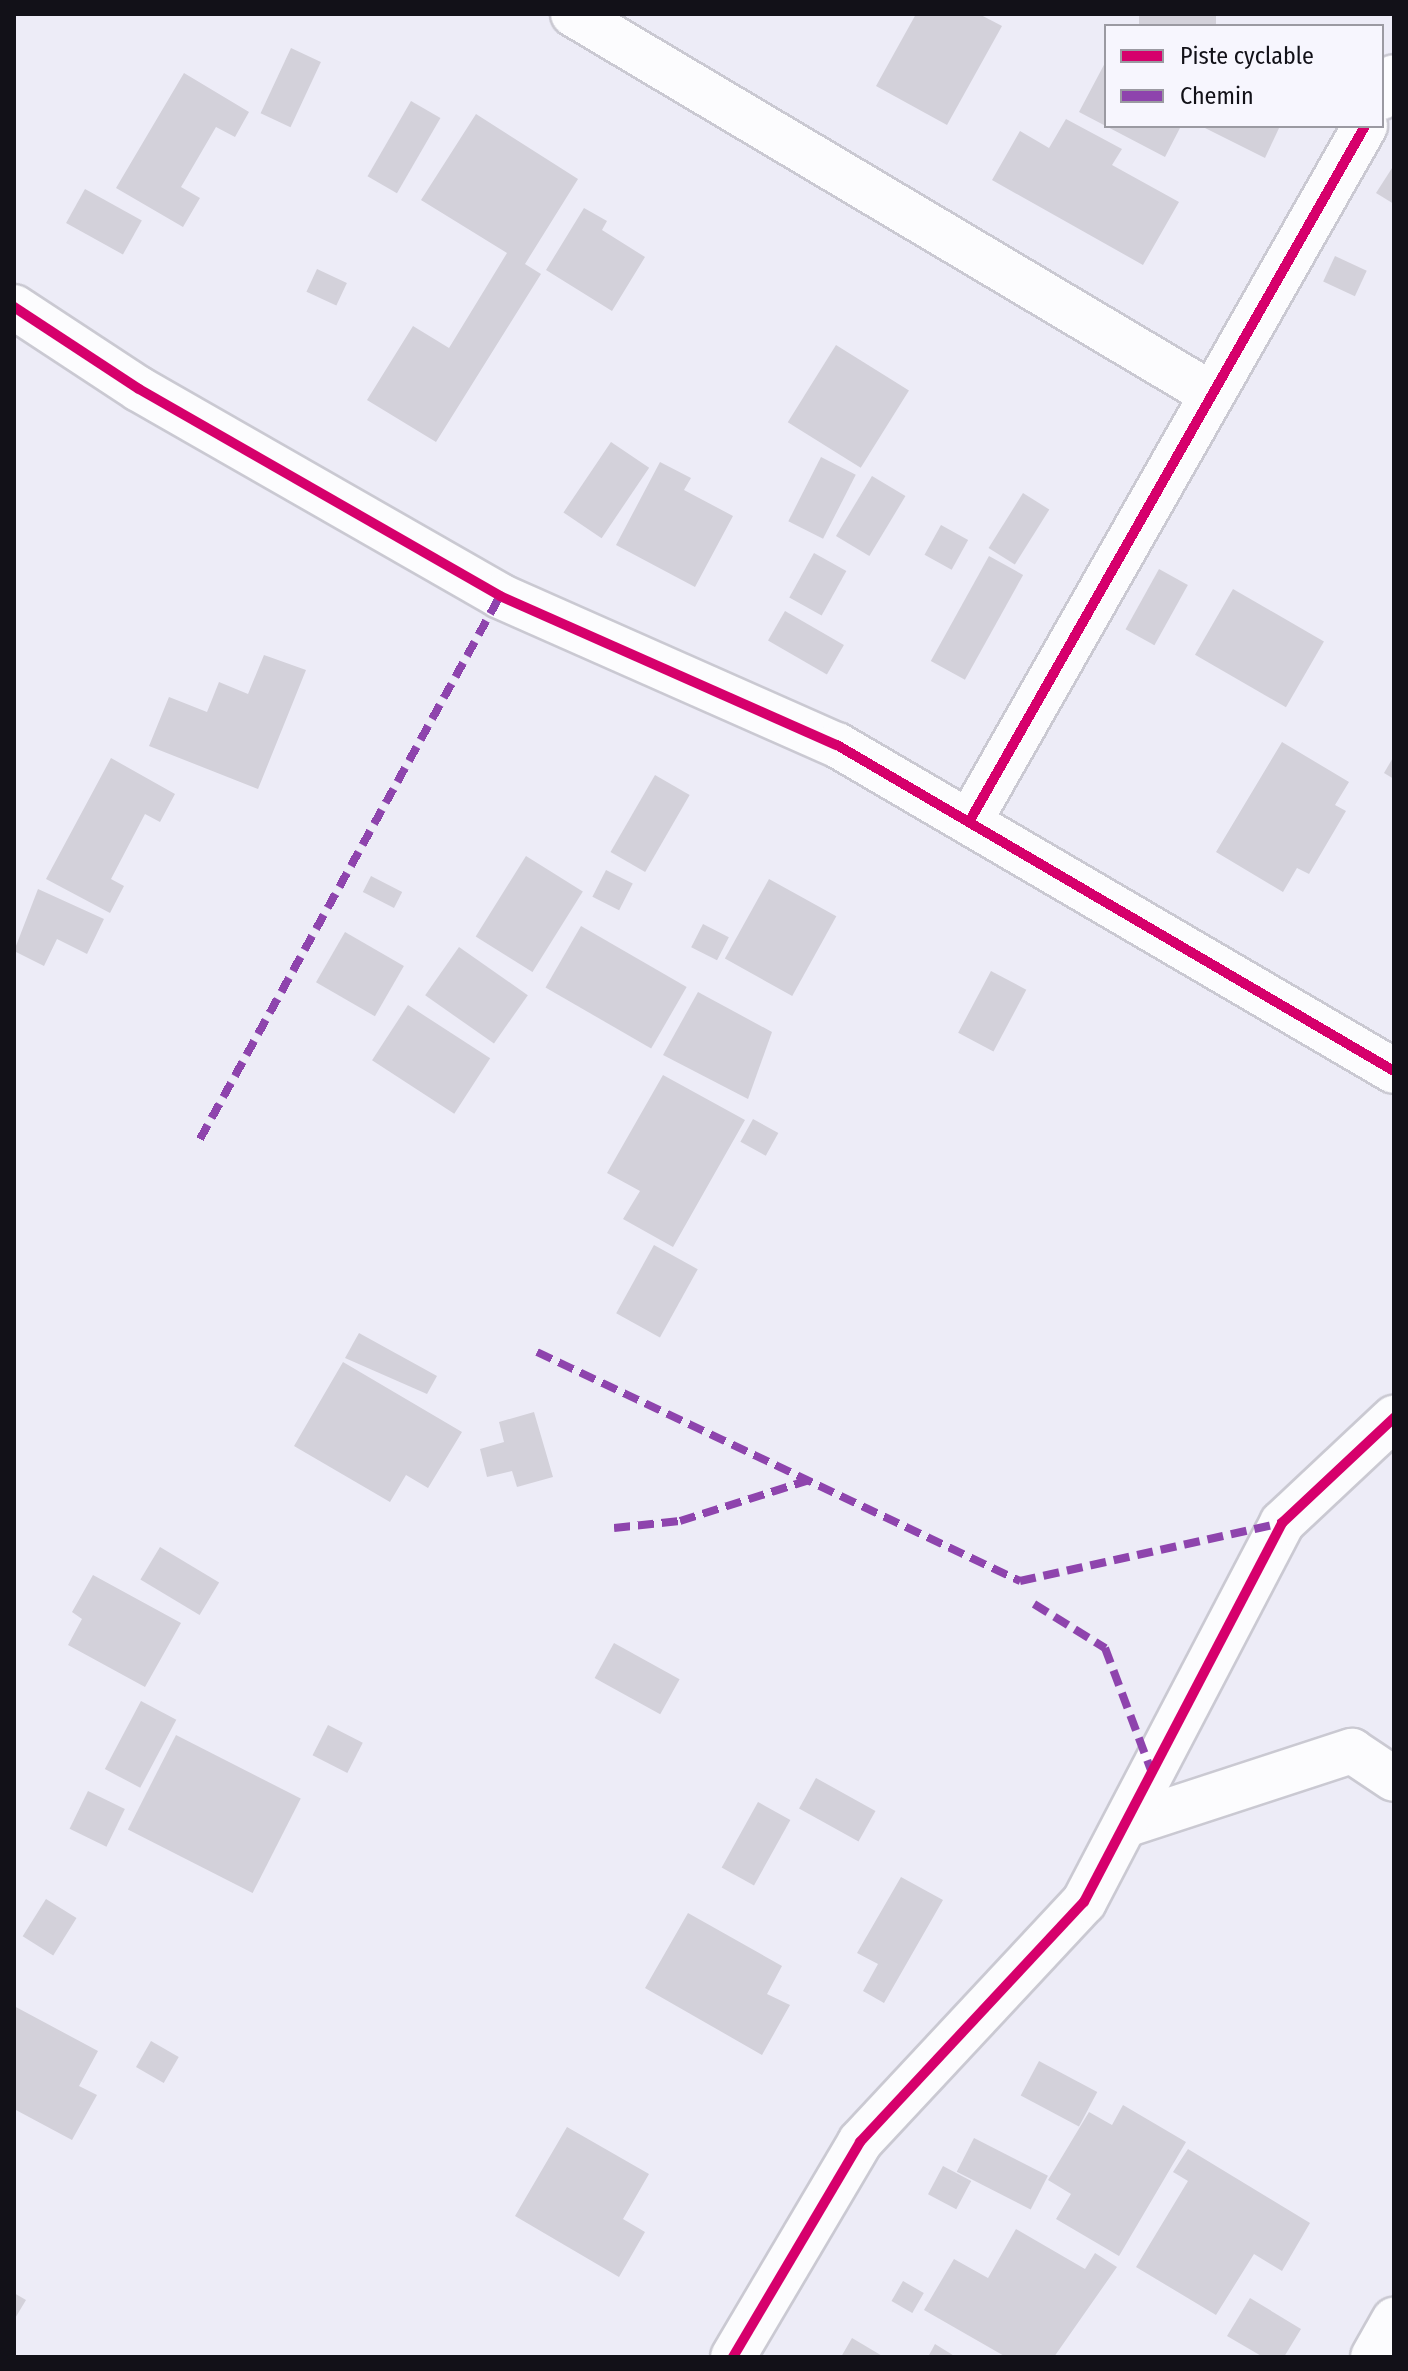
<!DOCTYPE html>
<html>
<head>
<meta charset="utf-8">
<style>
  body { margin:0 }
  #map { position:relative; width:1408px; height:2371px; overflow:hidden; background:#edecf7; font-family:"Fira Sans Condensed",sans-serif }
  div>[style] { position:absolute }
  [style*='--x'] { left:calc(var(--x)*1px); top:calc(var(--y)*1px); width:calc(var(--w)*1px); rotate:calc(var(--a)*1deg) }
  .building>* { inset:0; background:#d3d1da; transform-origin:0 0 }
  .roads { filter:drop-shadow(2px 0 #cac9d2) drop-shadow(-2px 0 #cac9d2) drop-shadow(0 2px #cac9d2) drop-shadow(0 -2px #cac9d2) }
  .minor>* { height:44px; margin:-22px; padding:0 22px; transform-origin:22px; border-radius:22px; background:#fcfcfe }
  .quiet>* { height:8px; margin-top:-4px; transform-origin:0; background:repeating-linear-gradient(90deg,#8e44ad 0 16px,transparent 0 24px) }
  .cycleway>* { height:10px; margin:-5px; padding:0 5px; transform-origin:5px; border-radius:5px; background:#d6006c }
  span { translate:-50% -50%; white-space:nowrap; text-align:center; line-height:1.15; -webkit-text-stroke:8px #f7f6fe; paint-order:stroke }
  .frame { position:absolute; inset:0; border:16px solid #121118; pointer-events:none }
  .legend { position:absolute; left:1104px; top:24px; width:280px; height:104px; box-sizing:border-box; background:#f7f6fe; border:2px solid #9b9aa2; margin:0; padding:10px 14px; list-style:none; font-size:24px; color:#121118 }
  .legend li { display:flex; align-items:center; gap:16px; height:40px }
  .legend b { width:40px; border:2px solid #9b9aa2 }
</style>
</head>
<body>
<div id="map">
  <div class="building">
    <i style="clip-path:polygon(916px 14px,979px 14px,1002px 26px,947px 125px,876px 86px)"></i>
    <i style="left:1139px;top:14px;width:77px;height:12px"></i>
    <i style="left:291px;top:48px;width:33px;height:72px;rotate:25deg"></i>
    <i style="clip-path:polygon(1106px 61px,1106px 126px,1181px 126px,1165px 157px,1079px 112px)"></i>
    <i style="clip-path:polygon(184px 73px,249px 112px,235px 137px,216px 127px,181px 187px,200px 198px,183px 227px,116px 188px)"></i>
    <i style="left:411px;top:101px;width:34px;height:87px;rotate:30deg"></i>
    <i style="clip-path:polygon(476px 114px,578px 179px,525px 264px,541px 274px,436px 442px,367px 400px,413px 326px,449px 348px,507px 253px,421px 200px)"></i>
    <i style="clip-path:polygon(1066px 119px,1122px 149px,1112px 165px,1179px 202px,1143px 265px,992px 180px,1020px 131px,1049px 148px)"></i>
    <i style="clip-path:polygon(1201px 126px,1280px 126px,1265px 158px)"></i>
    <i style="clip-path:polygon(1394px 165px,1394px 204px,1376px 193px)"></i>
    <i style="left:85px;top:189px;width:65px;height:39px;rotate:29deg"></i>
    <i style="clip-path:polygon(584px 208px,607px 221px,602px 230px,645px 257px,612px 311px,546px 270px)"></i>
    <i style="left:1335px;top:256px;width:35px;height:28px;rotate:25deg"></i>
    <i style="left:317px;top:269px;width:33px;height:25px;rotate:25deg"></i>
    <i style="left:836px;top:345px;width:86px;height:91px;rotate:32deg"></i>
    <i style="left:611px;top:442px;width:46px;height:85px;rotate:34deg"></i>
    <i style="left:821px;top:457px;width:39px;height:72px;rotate:27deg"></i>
    <i style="clip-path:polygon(660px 462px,691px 478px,684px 490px,733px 516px,695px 587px,616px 545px)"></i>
    <i style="left:872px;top:476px;width:39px;height:70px;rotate:31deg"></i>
    <i style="left:1023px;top:493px;width:31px;height:65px;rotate:32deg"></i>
    <i style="left:941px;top:525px;width:31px;height:34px;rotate:29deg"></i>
    <i style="left:814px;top:553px;width:37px;height:51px;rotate:29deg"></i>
    <i style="left:989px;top:556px;width:39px;height:120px;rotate:29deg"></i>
    <i style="left:1159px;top:569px;width:33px;height:69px;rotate:29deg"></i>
    <i style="left:1233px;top:589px;width:105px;height:76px;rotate:30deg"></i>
    <i style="left:785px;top:611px;width:68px;height:34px;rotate:30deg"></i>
    <i style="clip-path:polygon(264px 655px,306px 670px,258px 789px,149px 746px,169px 697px,207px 712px,219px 682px,248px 694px)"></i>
    <i style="clip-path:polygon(1282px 742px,1349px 782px,1335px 805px,1346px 811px,1309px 874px,1297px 868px,1283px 892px,1216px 852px)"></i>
    <i style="clip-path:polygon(1394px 756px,1394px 779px,1384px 773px)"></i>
    <i style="clip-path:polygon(111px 758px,175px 794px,160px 822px,145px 814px,111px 879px,124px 886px,110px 913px,46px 879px)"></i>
    <i style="left:655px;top:775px;width:40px;height:89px;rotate:30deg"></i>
    <i style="left:526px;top:856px;width:67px;height:95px;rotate:32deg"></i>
    <i style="left:606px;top:870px;width:30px;height:30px;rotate:27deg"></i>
    <i style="left:371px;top:876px;width:35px;height:18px;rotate:27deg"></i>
    <i style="left:769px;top:879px;width:77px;height:91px;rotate:29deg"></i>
    <i style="clip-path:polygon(38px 889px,104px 919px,87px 954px,57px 939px,44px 966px,14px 951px)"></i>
    <i style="left:703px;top:924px;width:29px;height:26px;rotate:27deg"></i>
    <i style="left:581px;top:926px;width:122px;height:71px;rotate:30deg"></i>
    <i style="left:345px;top:932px;width:68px;height:58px;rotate:30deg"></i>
    <i style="left:459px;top:947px;width:84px;height:59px;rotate:35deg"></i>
    <i style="left:991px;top:971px;width:40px;height:70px;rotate:28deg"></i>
    <i style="clip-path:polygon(698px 992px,772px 1032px,748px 1099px,663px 1055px)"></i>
    <i style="left:408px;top:1005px;width:98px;height:66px;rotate:33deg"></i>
    <i style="clip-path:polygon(663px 1075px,745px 1120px,673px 1247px,623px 1219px,640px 1191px,607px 1173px)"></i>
    <i style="left:753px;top:1119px;width:29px;height:26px;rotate:29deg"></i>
    <i style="left:654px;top:1245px;width:50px;height:78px;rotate:29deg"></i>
    <i style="clip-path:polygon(359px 1333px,437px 1376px,427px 1394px,345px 1358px)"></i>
    <i style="clip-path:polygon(343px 1362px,462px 1432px,428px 1488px,406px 1475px,390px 1502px,294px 1446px)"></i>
    <i style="clip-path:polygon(534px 1412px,553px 1477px,517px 1487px,512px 1471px,487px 1477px,480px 1449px,504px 1442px,499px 1422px)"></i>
    <i style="left:160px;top:1547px;width:69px;height:38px;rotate:31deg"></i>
    <i style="clip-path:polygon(93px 1575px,181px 1623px,145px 1687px,68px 1645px,82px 1619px,72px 1612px)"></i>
    <i style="left:614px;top:1643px;width:75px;height:40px;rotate:29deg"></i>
    <i style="left:141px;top:1701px;width:40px;height:77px;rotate:28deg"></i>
    <i style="left:328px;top:1725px;width:39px;height:34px;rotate:27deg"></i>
    <i style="left:176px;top:1735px;width:140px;height:106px;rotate:27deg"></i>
    <i style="left:816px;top:1778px;width:68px;height:35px;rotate:29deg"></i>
    <i style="left:88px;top:1791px;width:41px;height:42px;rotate:26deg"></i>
    <i style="left:758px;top:1802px;width:37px;height:75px;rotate:29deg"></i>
    <i style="clip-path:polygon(901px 1877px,943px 1900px,884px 2003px,863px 1991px,878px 1964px,857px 1953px)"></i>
    <i style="left:46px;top:1899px;width:36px;height:44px;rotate:32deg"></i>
    <i style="clip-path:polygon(688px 1913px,782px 1966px,767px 1994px,790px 2005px,762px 2055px,645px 1988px)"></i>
    <i style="clip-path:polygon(14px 2006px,98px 2051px,79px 2086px,97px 2095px,72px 2140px,14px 2109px)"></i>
    <i style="left:151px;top:2041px;width:32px;height:30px;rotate:30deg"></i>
    <i style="left:1039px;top:2061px;width:66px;height:39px;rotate:28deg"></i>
    <i style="clip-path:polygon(1123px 2105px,1186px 2142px,1119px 2256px,1056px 2219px,1071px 2194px,1048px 2180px,1089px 2112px,1112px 2125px)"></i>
    <i style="clip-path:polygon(567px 2127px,649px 2174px,623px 2219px,645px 2232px,619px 2277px,515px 2216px)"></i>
    <i style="left:974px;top:2138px;width:83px;height:38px;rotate:27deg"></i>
    <i style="clip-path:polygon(1188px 2149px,1310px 2223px,1282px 2271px,1254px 2254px,1216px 2315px,1136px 2267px,1188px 2181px,1173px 2172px)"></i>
    <i style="left:943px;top:2166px;width:32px;height:32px;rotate:28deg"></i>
    <i style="clip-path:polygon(1016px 2229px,1085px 2269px,1095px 2253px,1117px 2267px,1054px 2357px,1006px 2357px,924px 2310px,954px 2259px,988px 2278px)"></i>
    <i style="left:903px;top:2281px;width:24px;height:23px;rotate:30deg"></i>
    <i style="clip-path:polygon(14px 2293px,26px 2300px,14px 2320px)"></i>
    <i style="clip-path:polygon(1250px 2298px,1301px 2329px,1284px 2357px,1263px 2357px,1227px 2336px)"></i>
    <i style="clip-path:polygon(852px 2338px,884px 2357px,841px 2357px)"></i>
    <i style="clip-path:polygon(935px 2344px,956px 2357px,928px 2357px)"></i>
  </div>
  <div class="roads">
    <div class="minor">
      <i style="--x:573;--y:14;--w:739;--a:30.76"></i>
      <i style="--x:1382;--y:97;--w:23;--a:-59"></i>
      <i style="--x:14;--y:307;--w:149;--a:33.3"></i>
      <i style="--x:139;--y:389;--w:416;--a:29.8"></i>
      <i style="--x:500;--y:596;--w:368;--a:23.9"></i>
      <i style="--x:837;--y:745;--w:645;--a:30.34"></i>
      <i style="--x:969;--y:822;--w:801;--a:-60.36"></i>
      <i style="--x:1125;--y:1825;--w:239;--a:-18.1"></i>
      <i style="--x:1352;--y:1751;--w:50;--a:33.7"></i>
      <i style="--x:733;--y:2357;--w:250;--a:-59.4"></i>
      <i style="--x:860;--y:2142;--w:328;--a:-47"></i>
      <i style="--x:1084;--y:1902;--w:428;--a:-62.4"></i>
      <i style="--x:1282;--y:1523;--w:154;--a:-43.2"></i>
      <i style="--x:1373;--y:2357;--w:43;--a:-60.4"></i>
    </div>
  </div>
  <div class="quiet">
    <i style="--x:200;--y:1139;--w:620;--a:-61.08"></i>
    <i style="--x:537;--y:1352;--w:535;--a:25.37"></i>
    <i style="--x:1020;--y:1581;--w:268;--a:-12.5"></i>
    <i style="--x:614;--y:1528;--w:66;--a:-6.1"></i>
    <i style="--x:680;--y:1521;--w:135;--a:-17.6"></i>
    <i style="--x:1034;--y:1604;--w:84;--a:31.8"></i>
    <i style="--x:1105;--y:1648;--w:134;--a:69.4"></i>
  </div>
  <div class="cycleway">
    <i style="--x:14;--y:307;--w:149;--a:33.3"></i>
    <i style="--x:139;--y:389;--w:416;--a:29.8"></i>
    <i style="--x:500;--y:596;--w:368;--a:23.9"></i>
    <i style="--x:837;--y:745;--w:645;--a:30.34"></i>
    <i style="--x:969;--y:822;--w:801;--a:-60.36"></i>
    <i style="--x:733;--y:2357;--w:250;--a:-59.4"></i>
    <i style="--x:860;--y:2142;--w:328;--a:-47"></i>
    <i style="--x:1084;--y:1902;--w:428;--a:-62.4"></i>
    <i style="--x:1282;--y:1523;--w:154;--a:-43.2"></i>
  </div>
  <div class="frame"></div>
  <ul class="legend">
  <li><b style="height:10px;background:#d6006c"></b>Piste cyclable</li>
  <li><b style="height:10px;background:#8e44ad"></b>Chemin</li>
  </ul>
</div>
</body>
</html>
